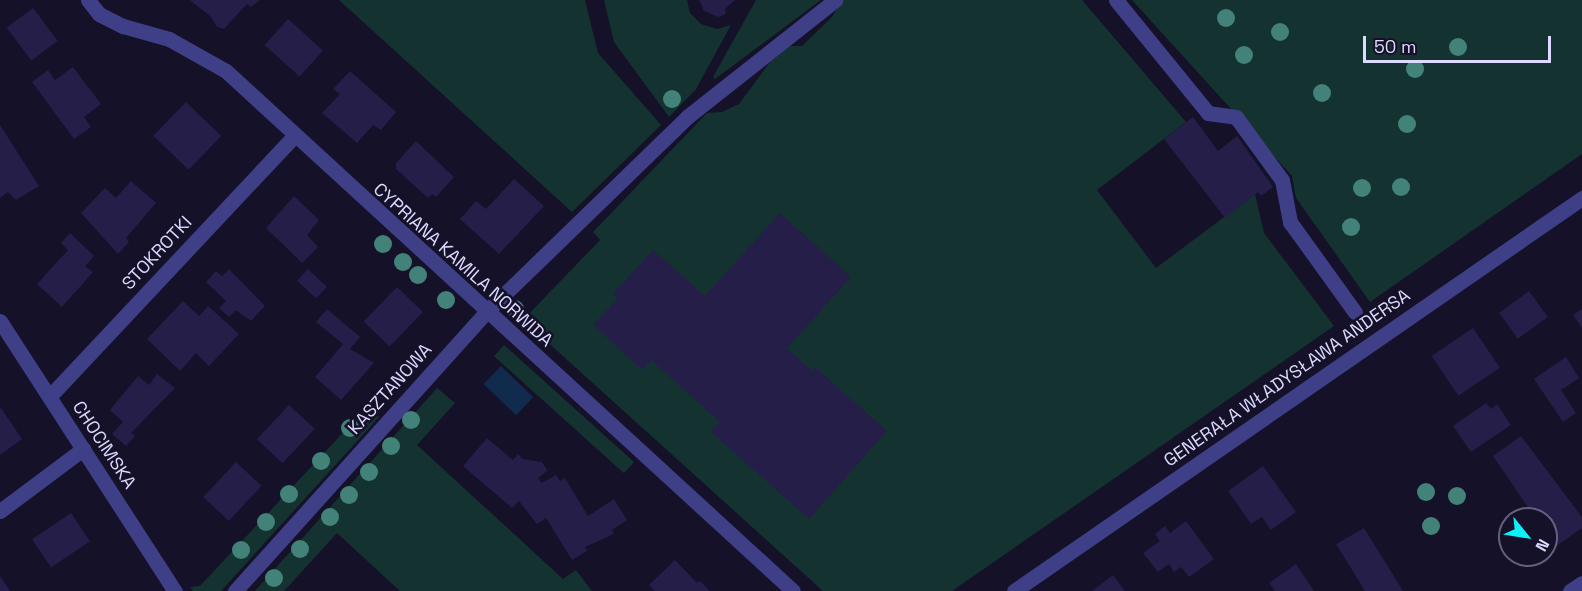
<!DOCTYPE html>
<html>
<head>
<meta charset="utf-8">
<style>
  body { margin:0 }
  #map { position:relative; width:1582px; height:591px; overflow:hidden; background:#141129; font-family:"Space Grotesk",sans-serif }
  div>[style] { position:absolute }
  [style*='--x'] { left:calc(var(--x)*1px); top:calc(var(--y)*1px); width:calc(var(--w)*1px); rotate:calc(var(--a)*1deg) }
  .green>* { inset:0; background:#143330; transform-origin:0 0 }
  .water>* { inset:0; background:#102b4e; transform-origin:0 0 }
  .building>* { inset:0; background:#241e49; transform-origin:0 0 }
  .minor>* { height:15px; margin:-7.5px; padding:0 7.5px; transform-origin:7.5px; border-radius:7.5px; background:#3e3f87 }
  .trees>* { width:18px; height:18px; margin:-9px; border-radius:50%; background:#428278 }
  span { translate:-50% -50%; white-space:nowrap; text-align:center; line-height:1.15; -webkit-text-stroke:5px #141129; paint-order:stroke }
  .street-label { font-size:18px; color:#dcdafe }
  .north { position:absolute; left:1498px; top:507px; width:60px; height:60px; box-sizing:border-box; background:#141129; border:2px solid #64617e; border-radius:50%; rotate:120deg; font-size:16px; font-weight:700; line-height:24px; text-align:center; color:#dcdafe }
  .north::after { content:''; display:block; margin:auto; width:21px; height:27px; background:#0cf0f8; clip-path:polygon(50% 0,100% 100%,50% 72%,0 100%) }
  .scale { position:absolute; left:1363px; top:36px; width:188px; height:27px; box-sizing:border-box; border:3px solid #dcdafe; border-top:0; padding-left:8px; font-size:18px; line-height:21px; white-space:nowrap; color:#dcdafe; -webkit-text-stroke:4px #141129; paint-order:stroke }
</style>
</head>
<body>
<div id="map">
  <div class="green">
    <i style="clip-path:polygon(339px 0,585px 0,598px 53px,661px 125px,572px 212px)"></i>
    <i style="clip-path:polygon(604px 0,687px 0,690px 13px,701px 24px,717px 29px,731px 25px,696px 89px,669px 117px,614px 42px)"></i>
    <i style="clip-path:polygon(756px 0,821px 0,715px 79px,713px 77px)"></i>
    <i style="clip-path:polygon(842px 0,1082px 0,1186px 122px,1097px 190px,1156px 268px,1255px 194px,1264px 233px,1334px 326px,952px 591px,823px 591px,523px 320px,600px 240px,593px 232px,707px 113px,722px 112px,739px 104px,770px 62px,790px 46px,802px 46px,832px 17px)"></i>
    <i style="clip-path:polygon(1132px 0,1582px 0,1582px 154px,1370px 302px,1296px 198px,1292px 176px)"></i>
    <i style="left:504px;top:345px;width:175px;height:15px;rotate:42deg"></i>
    <i style="clip-path:polygon(437px 388px,455px 403px,417px 445px,563px 579px,576px 570px,592px 591px,400px 591px,337px 533px,284px 591px,255px 591px)"></i>
    <i style="clip-path:polygon(366px 408px,379px 417px,221px 591px,193px 591px,190px 587px,200px 586px)"></i>
  </div>
  <div class="water">
    <i style="left:501px;top:366px;width:45px;height:25px;rotate:44deg"></i>
  </div>
  <div class="building">
    <i style="clip-path:polygon(190px 0,260px 0,251px 7px,247px 4px,224px 29px,217px 27px,211px 17px)"></i>
    <i style="clip-path:polygon(699px 0,735px 0,725px 9px,726px 14px,718px 17px,704px 11px)"></i>
    <i style="left:33px;top:8px;width:41px;height:33px;rotate:53deg"></i>
    <i style="left:288px;top:19px;width:47px;height:35px;rotate:42deg"></i>
    <i style="clip-path:polygon(73px 67px,101px 104px,84px 117px,91px 127px,74px 139px,32px 82px,48px 70px,55px 80px)"></i>
    <i style="clip-path:polygon(350px 71px,396px 112px,381px 130px,373px 125px,357px 143px,322px 113px,340px 94px,333px 89px)"></i>
    <i style="left:186px;top:102px;width:49px;height:47px;rotate:44deg"></i>
    <i style="clip-path:polygon(1193px 117px,1218px 151px,1237px 136px,1273px 187px,1261px 196px,1258px 192px,1225px 218px,1164px 139px)"></i>
    <i style="clip-path:polygon(0 125px,39px 186px,16px 200px,8px 192px,0 198px)"></i>
    <i style="clip-path:polygon(416px 141px,454px 177px,436px 197px,432px 194px,428px 198px,396px 169px,396px 163px)"></i>
    <i style="clip-path:polygon(514px 179px,544px 206px,499px 254px,460px 219px,476px 201px,486px 209px)"></i>
    <i style="clip-path:polygon(131px 181px,156px 203px,126px 238px,129px 242px,118px 254px,81px 213px,105px 188px,116px 198px)"></i>
    <i style="clip-path:polygon(294px 196px,319px 220px,307px 235px,318px 247px,302px 263px,266px 228px)"></i>
    <i style="clip-path:polygon(780px 213px,851px 277px,787px 348px,812px 371px,815px 367px,887px 431px,809px 519px,711px 432px,720px 422px,651px 360px,642px 370px,593px 325px,618px 298px,613px 294px,653px 250px,705px 296px)"></i>
    <i style="clip-path:polygon(70px 233px,94px 256px,85px 266px,93px 272px,62px 307px,37px 284px,68px 250px,61px 243px)"></i>
    <i style="clip-path:polygon(229px 269px,265px 306px,251px 321px,236px 310px,229px 317px,219px 308px,226px 301px,206px 282px,216px 271px,222px 276px)"></i>
    <i style="left:308px;top:269px;width:26px;height:16px;rotate:43deg"></i>
    <i style="left:397px;top:287px;width:36px;height:48px;rotate:44deg"></i>
    <i style="left:1529px;top:291px;width:32px;height:37px;rotate:54deg"></i>
    <i style="clip-path:polygon(183px 301px,199px 316px,208px 306px,239px 334px,209px 366px,196px 353px,180px 371px,147px 339px)"></i>
    <i style="clip-path:polygon(327px 309px,360px 337px,350px 349px,374px 363px,341px 400px,315px 377px,343px 344px,316px 322px)"></i>
    <i style="clip-path:polygon(1582px 309px,1582px 328px,1573px 315px)"></i>
    <i style="left:1473px;top:328px;width:48px;height:50px;rotate:56deg"></i>
    <i style="clip-path:polygon(1566px 357px,1579px 378px,1561px 390px,1576px 413px,1563px 422px,1534px 379px)"></i>
    <i style="clip-path:polygon(157px 374px,175px 388px,131px 433px,135px 436px,126px 446px,112px 434px,123px 422px,110px 410px,138px 376px,149px 385px)"></i>
    <i style="clip-path:polygon(1486px 403px,1491px 409px,1497px 404px,1511px 425px,1471px 452px,1453px 426px)"></i>
    <i style="left:289px;top:405px;width:35px;height:47px;rotate:43deg"></i>
    <i style="clip-path:polygon(1px 408px,22px 439px,0 455px,0 409px)"></i>
    <i style="clip-path:polygon(1521px 436px,1582px 517px,1582px 528px,1555px 547px,1546px 533px,1546px 519px,1536px 519px,1493px 456px)"></i>
    <i style="clip-path:polygon(487px 438px,513px 460px,518px 454px,523px 459px,542px 462px,547px 470px,552px 467px,538px 478px,542px 483px,556px 475px,560px 481px,565px 478px,588px 516px,614px 499px,627px 520px,612px 530px,614px 534px,585px 547px,587px 551px,572px 560px,546px 518px,537px 524px,519px 501px,512px 508px,463px 466px)"></i>
    <i style="left:236px;top:462px;width:35px;height:48px;rotate:43deg"></i>
    <i style="clip-path:polygon(1263px 466px,1296px 512px,1271px 530px,1262px 517px,1251px 524px,1228px 491px)"></i>
    <i style="left:71px;top:513px;width:34px;height:47px;rotate:56deg"></i>
    <i style="clip-path:polygon(1186px 521px,1214px 559px,1189px 577px,1181px 567px,1174px 572px,1169px 564px,1158px 572px,1143px 553px,1160px 541px,1155px 534px,1165px 526px,1170px 533px)"></i>
    <i style="clip-path:polygon(1364px 528px,1387px 565px,1403px 591px,1365px 591px,1336px 544px)"></i>
    <i style="clip-path:polygon(675px 560px,697px 583px,700px 581px,710px 591px,655px 591px,649px 585px)"></i>
    <i style="clip-path:polygon(1296px 564px,1314px 591px,1275px 591px,1269px 583px)"></i>
    <i style="clip-path:polygon(1113px 575px,1125px 591px,1092px 591px)"></i>
    <i style="clip-path:polygon(0 576px,10px 591px,0 591px)"></i>
  </div>
  <div class="minor">
    <i style="--x:88;--y:0;--w:18;--a:52"></i>
    <i style="--x:99;--y:14;--w:27;--a:27"></i>
    <i style="--x:123;--y:26;--w:48;--a:15.8"></i>
    <i style="--x:169;--y:39;--w:65;--a:29.3"></i>
    <i style="--x:226;--y:71;--w:769;--a:42.52"></i>
    <i style="--x:1116;--y:0;--w:146;--a:50.8"></i>
    <i style="--x:1208;--y:113;--w:28;--a:8"></i>
    <i style="--x:1236;--y:117;--w:78;--a:53.9"></i>
    <i style="--x:1282;--y:180;--w:43;--a:79.2"></i>
    <i style="--x:1290;--y:222;--w:111;--a:54.2"></i>
    <i style="--x:0;--y:321;--w:322;--a:57.1"></i>
    <i style="--x:50;--y:396;--w:357;--a:-46.8"></i>
    <i style="--x:0;--y:511;--w:104;--a:-36.8"></i>
    <i style="--x:235;--y:591;--w:375;--a:-48"></i>
    <i style="--x:486;--y:312;--w:280;--a:-44.1"></i>
    <i style="--x:687;--y:117;--w:189;--a:-38.3"></i>
    <i style="--x:1014;--y:591;--w:691;--a:-34.68"></i>
    <i style="--x:1570;--y:591;--w:14;--a:-34"></i>
  </div>
  <div class="trees">
    <i style="left:1226px;top:18px"></i>
    <i style="left:1280px;top:32px"></i>
    <i style="left:1458px;top:47px"></i>
    <i style="left:1244px;top:55px"></i>
    <i style="left:1415px;top:69px"></i>
    <i style="left:1322px;top:93px"></i>
    <i style="left:672px;top:99px"></i>
    <i style="left:1407px;top:124px"></i>
    <i style="left:1401px;top:187px"></i>
    <i style="left:1362px;top:188px"></i>
    <i style="left:1351px;top:227px"></i>
    <i style="left:383px;top:244px"></i>
    <i style="left:403px;top:262px"></i>
    <i style="left:418px;top:275px"></i>
    <i style="left:446px;top:300px"></i>
    <i style="left:515px;top:309px"></i>
    <i style="left:411px;top:420px"></i>
    <i style="left:350px;top:428px"></i>
    <i style="left:391px;top:446px"></i>
    <i style="left:321px;top:461px"></i>
    <i style="left:369px;top:472px"></i>
    <i style="left:1426px;top:492px"></i>
    <i style="left:289px;top:494px"></i>
    <i style="left:349px;top:495px"></i>
    <i style="left:1457px;top:496px"></i>
    <i style="left:330px;top:517px"></i>
    <i style="left:266px;top:522px"></i>
    <i style="left:1431px;top:526px"></i>
    <i style="left:300px;top:549px"></i>
    <i style="left:241px;top:550px"></i>
    <i style="left:274px;top:578px"></i>
  </div>
  <div class="street-label">
    <span style="left:157px;top:253px;rotate:-47deg">STOKROTKI</span>
    <span style="left:463px;top:265px;rotate:42deg">CYPRIANA KAMILA NORWIDA</span>
    <span style="left:1287px;top:378px;rotate:-35deg">GENERAŁA WŁADYSŁAWA ANDERSA</span>
    <span style="left:390px;top:389px;rotate:-48deg">KASZTANOWA</span>
    <span style="left:104px;top:445px;rotate:57deg">CHOCIMSKA</span>
  </div>
  <div class="north">N</div>
  <div class="scale">50 m</div>
</div>
</body>
</html>
